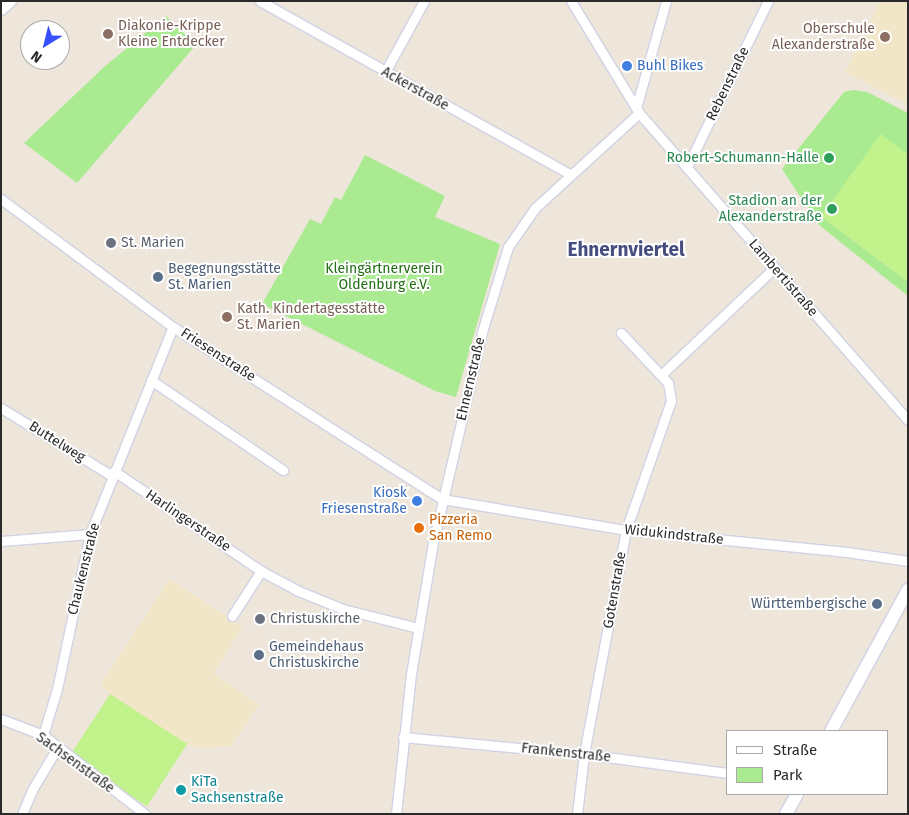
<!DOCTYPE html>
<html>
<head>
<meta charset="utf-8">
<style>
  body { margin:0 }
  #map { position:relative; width:909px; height:815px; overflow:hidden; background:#eee6da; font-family:"Fira Sans",sans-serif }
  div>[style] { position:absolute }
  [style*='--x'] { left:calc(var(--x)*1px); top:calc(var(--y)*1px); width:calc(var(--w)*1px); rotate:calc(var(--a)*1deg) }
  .education>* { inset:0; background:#f1e6c8 }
  .green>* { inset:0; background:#aaea91 }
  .pitch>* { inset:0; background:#c1f28c; transform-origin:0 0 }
  .roads { filter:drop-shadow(1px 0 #d0d2e5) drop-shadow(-1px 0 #d0d2e5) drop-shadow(0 1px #d0d2e5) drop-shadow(0 -1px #d0d2e5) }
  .street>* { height:9px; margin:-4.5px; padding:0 4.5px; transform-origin:4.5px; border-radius:4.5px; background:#fff }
  .secondary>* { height:12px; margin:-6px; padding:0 6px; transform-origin:6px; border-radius:6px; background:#fff }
  .dots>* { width:14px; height:14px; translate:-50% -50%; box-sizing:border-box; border:2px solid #fff; border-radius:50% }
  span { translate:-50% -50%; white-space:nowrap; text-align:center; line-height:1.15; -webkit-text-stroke:4px #fff; paint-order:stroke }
  .education-label { font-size:14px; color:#785e54 }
  .left { translate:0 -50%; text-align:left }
  .right { translate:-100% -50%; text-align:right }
  .shop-label { font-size:14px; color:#366cbe }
  .street-label { font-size:14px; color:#2a2a2a }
  .leisure-label { font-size:14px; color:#27864d }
  .worship-label { font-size:14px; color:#5b616d }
  .service-label { font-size:14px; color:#4e5e75 }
  .park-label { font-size:14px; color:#216e13 }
  .food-label { font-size:14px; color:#c56008 }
  .culture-label { font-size:14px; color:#0d838f }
  .district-label { font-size:19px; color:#464d7f; font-weight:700 }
  .frame { position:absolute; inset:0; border:2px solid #2a2a2a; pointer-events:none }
  .legend { position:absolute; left:726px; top:730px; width:162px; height:65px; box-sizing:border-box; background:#fff; border:1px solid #aaa; margin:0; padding:6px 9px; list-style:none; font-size:15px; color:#2a2a2a }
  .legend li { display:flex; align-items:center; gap:10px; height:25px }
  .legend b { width:25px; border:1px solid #aaa }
  .north { position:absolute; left:20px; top:20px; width:50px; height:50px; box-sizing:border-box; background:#fff; border:1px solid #aaa; border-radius:50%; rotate:216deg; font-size:14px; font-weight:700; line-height:20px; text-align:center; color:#2a2a2a }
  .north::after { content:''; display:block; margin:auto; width:18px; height:22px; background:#3650ff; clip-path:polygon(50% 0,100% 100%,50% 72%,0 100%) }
</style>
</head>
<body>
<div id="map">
  <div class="education">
    <i style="clip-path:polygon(880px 1px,908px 1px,908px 104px,845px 72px)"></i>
    <i style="clip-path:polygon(169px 579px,243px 627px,213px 673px,259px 704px,231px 746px,199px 748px,175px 740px,100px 686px)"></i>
  </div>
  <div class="green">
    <i style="clip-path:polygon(166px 16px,196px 45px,77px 183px,24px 143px,104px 67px)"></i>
    <i style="clip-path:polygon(853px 90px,867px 92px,908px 113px,908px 155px,881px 135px,821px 216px,908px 282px,908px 296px,819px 225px,782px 169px,844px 92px)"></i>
    <i style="clip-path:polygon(365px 155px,445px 196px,435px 217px,500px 244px,456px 397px,435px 391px,262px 304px,310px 219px,321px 224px,335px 197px,341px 200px)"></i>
  </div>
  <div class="pitch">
    <i style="clip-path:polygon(881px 134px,908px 155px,908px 282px,821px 216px)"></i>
    <i style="left:110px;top:694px;width:92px;height:74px;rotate:33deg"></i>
  </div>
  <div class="roads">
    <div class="street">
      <i style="--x:260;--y:1;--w:356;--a:29.2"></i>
      <i style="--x:571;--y:1;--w:131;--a:58.7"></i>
      <i style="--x:639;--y:113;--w:408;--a:48.8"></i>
      <i style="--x:385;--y:72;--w:81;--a:-61.2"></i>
      <i style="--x:636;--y:108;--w:111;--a:-74.3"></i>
      <i style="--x:687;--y:167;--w:185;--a:-64"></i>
      <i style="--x:1;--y:199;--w:214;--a:36.7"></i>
      <i style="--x:173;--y:327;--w:319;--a:32.6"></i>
      <i style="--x:442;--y:499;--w:187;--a:9.6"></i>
      <i style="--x:626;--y:530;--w:222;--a:5.7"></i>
      <i style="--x:847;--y:552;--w:62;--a:8.4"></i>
      <i style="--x:661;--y:375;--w:156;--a:-43.4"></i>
      <i style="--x:151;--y:380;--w:160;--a:34.3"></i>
      <i style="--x:1;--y:408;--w:130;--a:31.5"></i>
      <i style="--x:114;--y:471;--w:178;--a:34.2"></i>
      <i style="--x:261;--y:571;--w:40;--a:28"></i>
      <i style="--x:296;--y:590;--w:51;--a:22"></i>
      <i style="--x:343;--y:609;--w:77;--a:14.2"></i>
      <i style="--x:1;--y:541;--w:89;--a:-4.5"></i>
      <i style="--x:232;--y:616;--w:54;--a:-57.2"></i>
      <i style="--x:1;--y:719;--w:45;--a:20.9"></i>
      <i style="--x:43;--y:735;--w:129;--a:37.8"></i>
      <i style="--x:43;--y:735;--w:48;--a:-73.1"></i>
      <i style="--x:57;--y:689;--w:158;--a:-78"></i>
      <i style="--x:90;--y:534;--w:223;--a:-68.2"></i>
      <i style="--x:403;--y:737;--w:182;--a:5.4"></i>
      <i style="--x:584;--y:754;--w:145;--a:7.5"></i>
      <i style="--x:22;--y:814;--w:26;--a:-67"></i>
      <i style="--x:32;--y:790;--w:49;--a:-59.2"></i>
      <i style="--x:396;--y:814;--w:141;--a:-83.9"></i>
      <i style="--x:411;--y:674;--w:133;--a:-80.5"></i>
      <i style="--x:433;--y:543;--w:217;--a:-76.9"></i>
      <i style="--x:482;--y:332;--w:89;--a:-73"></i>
      <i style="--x:508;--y:247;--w:47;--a:-55.3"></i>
      <i style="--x:535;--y:208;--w:141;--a:-42.4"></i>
      <i style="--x:577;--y:814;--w:60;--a:-83.3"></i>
      <i style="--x:584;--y:754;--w:228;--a:-79.4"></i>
      <i style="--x:626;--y:530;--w:137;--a:-70.8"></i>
      <i style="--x:671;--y:401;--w:18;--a:-99"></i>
      <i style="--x:668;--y:383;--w:69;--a:-133.2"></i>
    </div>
    <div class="secondary">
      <i style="--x:1;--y:9;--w:12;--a:-42"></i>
      <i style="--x:831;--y:731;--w:161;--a:-61.4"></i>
      <i style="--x:786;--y:814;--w:23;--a:-61"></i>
    </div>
  </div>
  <div class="dots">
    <i style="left:108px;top:34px;background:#8d6e63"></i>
    <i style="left:885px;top:37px;background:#8d6e63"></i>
    <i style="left:627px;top:66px;background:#3f7fe0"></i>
    <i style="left:829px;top:158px;background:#2e9e5b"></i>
    <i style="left:832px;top:209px;background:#2e9e5b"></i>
    <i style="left:111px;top:243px;background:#6b7280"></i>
    <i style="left:158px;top:277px;background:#5c6f8a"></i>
    <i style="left:227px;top:317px;background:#8d6e63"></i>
    <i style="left:417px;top:501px;background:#3f7fe0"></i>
    <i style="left:419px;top:528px;background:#e8710a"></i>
    <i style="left:877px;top:604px;background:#5c6f8a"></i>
    <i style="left:260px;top:619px;background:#6b7280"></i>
    <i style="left:259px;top:655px;background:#5c6f8a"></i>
    <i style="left:181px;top:790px;background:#0f9aa8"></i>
  </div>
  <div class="education-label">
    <span class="left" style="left:118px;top:34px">Diakonie-Krippe<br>Kleine Entdecker</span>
    <span class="right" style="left:875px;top:37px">Oberschule<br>Alexanderstraße</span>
    <span class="left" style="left:237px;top:317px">Kath. Kindertagesstätte<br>St. Marien</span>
  </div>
  <div class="shop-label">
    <span class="left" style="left:637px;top:66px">Buhl Bikes</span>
    <span class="right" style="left:407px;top:501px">Kiosk<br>Friesenstraße</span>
  </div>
  <div class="street-label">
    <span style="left:728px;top:84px;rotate:-64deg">Rebenstraße</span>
    <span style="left:415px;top:89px;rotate:29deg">Ackerstraße</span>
    <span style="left:783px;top:278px;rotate:49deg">Lambertistraße</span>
    <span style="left:218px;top:355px;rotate:33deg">Friesenstraße</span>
    <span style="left:471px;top:379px;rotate:-77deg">Ehnernstraße</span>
    <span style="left:57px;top:442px;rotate:32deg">Buttelweg</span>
    <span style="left:188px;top:521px;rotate:34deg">Harlingerstraße</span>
    <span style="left:674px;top:535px;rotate:6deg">Widukindstraße</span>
    <span style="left:84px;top:569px;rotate:-76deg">Chaukenstraße</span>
    <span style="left:615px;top:590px;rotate:-80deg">Gotenstraße</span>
    <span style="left:566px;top:753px;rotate:6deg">Frankenstraße</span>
    <span style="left:75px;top:763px;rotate:36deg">Sachsenstraße</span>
  </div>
  <div class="leisure-label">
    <span class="right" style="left:819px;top:158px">Robert-Schumann-Halle</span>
    <span class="right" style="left:822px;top:209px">Stadion an der<br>Alexanderstraße</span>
  </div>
  <div class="worship-label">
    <span class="left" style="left:121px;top:243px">St. Marien</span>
    <span class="left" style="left:270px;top:619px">Christuskirche</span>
  </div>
  <div class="service-label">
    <span class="left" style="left:168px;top:277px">Begegnungsstätte<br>St. Marien</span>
    <span class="right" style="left:867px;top:604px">Württembergische</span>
    <span class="left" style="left:269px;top:655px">Gemeindehaus<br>Christuskirche</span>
  </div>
  <div class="park-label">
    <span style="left:384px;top:277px">Kleingärtnerverein<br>Oldenburg e.V.</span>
  </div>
  <div class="food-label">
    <span class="left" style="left:429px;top:528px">Pizzeria<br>San Remo</span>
  </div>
  <div class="culture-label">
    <span class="left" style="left:191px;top:790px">KiTa<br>Sachsenstraße</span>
  </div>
  <div class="district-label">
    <span style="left:626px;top:250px">Ehnernviertel</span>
  </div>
  <div class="frame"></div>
  <ul class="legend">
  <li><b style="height:6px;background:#fff"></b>Straße</li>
  <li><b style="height:14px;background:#aaea91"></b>Park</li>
  </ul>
  <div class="north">N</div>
</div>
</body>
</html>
